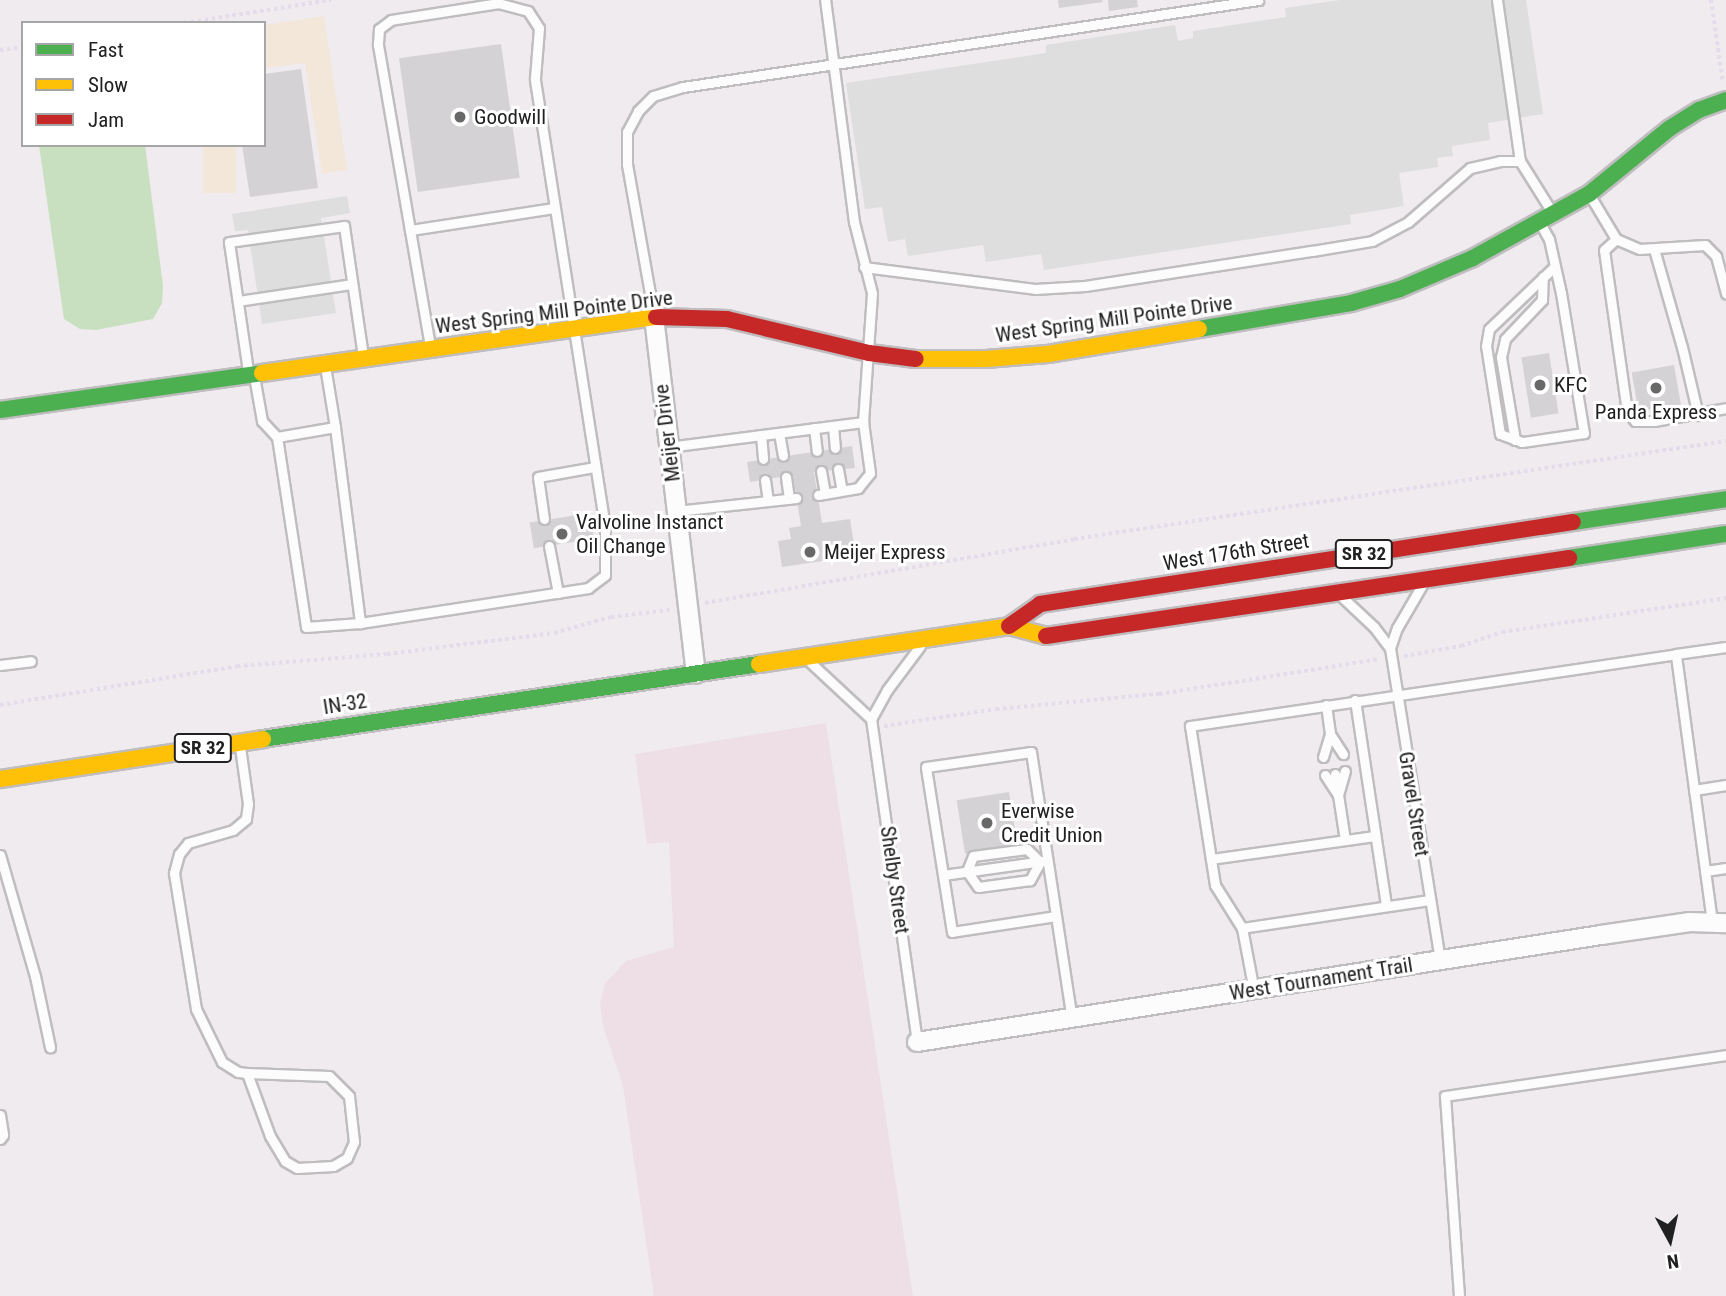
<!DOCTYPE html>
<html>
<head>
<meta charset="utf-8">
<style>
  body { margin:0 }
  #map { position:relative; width:1726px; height:1296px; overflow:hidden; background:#efebee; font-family:"Roboto Condensed",sans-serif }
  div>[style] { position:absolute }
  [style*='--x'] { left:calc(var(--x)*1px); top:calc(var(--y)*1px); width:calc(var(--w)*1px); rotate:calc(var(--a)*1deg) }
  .farmland>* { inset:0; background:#eedfe6 }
  .park>* { inset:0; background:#f3e7da; transform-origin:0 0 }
  .parking>* { inset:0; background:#dfdedf }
  .water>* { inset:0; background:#c9e0c0 }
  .building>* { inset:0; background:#d5d2d5; transform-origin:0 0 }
  .path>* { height:3.5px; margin-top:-1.75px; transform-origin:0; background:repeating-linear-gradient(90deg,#e5dceb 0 3.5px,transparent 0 7px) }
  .roads { filter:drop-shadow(2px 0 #bfbdbf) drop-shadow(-2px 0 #bfbdbf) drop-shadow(0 2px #bfbdbf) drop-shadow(0 -2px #bfbdbf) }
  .lane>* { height:9px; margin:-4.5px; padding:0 4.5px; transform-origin:4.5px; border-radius:4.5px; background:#fdfcfc }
  .street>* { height:18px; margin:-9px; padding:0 9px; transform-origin:9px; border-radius:9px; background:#fdfcfc }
  .fast>* { height:16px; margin:-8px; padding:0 8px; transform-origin:8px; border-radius:8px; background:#4caf50 }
  .slow>* { height:16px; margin:-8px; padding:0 8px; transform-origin:8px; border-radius:8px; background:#ffc107 }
  .jam>* { height:16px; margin:-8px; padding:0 8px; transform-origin:8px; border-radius:8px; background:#c62828 }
  .dots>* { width:19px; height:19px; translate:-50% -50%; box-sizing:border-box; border:4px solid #fff; border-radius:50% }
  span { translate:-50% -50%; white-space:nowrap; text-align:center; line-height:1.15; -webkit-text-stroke:6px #fff; paint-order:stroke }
  .shield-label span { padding:2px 5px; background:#fff; border:2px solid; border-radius:5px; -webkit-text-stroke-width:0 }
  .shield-label { font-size:19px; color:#212121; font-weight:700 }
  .poi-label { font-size:21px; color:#212121 }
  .left { translate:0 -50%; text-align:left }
  .street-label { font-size:21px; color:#212121 }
  .legend { position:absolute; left:21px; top:21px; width:245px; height:126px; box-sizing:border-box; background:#fff; border:2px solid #a6a6a6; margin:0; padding:9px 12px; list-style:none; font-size:21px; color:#212121 }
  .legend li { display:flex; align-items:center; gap:14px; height:35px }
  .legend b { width:35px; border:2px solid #a6a6a6 }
  .north { position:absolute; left:1635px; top:1205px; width:70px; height:70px; -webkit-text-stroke:5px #fff; paint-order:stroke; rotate:172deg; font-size:19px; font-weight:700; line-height:28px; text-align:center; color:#212121 }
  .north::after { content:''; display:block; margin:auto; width:24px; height:32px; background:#212121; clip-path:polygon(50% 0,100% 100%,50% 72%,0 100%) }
</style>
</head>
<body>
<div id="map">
  <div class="farmland">
    <i style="clip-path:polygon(826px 723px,913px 1296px,654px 1296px,623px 1086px,603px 1026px,600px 1003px,605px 983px,626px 961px,674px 947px,669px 842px,647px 844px,635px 754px)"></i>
  </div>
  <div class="park">
    <i style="clip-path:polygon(324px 16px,347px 170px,322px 174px,305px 63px,264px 68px,264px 25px)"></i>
    <i style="left:203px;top:145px;width:33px;height:48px"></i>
  </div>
  <div class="parking">
    <i style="clip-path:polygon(1340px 0,1526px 0,1543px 114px,1488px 123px,1490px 140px,1452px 146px,1453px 156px,1437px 158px,1438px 167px,1399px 173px,1404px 206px,1350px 215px,1351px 224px,1044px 270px,1041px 254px,986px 262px,983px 245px,908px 256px,905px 239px,888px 242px,882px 207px,865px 209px,846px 83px,1046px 53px,1046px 45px,1175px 25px,1178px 41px,1193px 38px,1193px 31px,1286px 17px,1285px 8px)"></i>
    <i style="clip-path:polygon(347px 196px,350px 213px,321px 218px,336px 313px,262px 324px,248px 230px,235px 231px,232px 214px)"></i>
  </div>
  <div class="water">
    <i style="clip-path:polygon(39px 145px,145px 145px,163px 286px,162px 303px,153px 319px,96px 330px,80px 329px,64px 319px)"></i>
  </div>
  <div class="building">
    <i style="clip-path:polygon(1058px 0,1102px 0,1103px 2px,1059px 8px)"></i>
    <i style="clip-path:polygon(1108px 0,1137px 0,1138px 7px,1109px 11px)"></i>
    <i style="left:501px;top:44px;width:135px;height:103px;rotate:82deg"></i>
    <i style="clip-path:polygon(301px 69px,318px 188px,250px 197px,242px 145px,264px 145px,264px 74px)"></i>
    <i style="left:1549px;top:353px;width:61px;height:28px;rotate:81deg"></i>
    <i style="left:1674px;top:365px;width:40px;height:43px;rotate:80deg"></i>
    <i style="clip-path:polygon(852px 446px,855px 468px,814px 472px,822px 523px,850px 519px,856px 556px,782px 567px,778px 541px,791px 539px,789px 528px,801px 526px,793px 475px,750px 482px,747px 462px)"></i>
    <i style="left:590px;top:513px;width:26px;height:61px;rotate:81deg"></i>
    <i style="left:1009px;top:792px;width:54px;height:53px;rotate:81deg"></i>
  </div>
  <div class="path">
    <i style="--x:1711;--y:0;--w:82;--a:81.6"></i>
    <i style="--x:184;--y:23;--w:149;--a:-8.9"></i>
    <i style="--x:0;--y:50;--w:23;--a:-7"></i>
    <i style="--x:705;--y:603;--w:375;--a:-9.8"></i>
    <i style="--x:1074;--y:539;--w:659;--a:-8.55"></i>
    <i style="--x:1404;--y:656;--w:58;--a:-10"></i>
    <i style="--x:1461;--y:646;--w:43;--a:-18.9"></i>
    <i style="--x:1502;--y:632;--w:227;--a:-8.6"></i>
    <i style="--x:0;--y:705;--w:240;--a:-9.3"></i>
    <i style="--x:237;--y:666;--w:150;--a:-4.6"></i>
    <i style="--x:387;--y:654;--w:168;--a:-7.2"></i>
    <i style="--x:554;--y:633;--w:59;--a:-15.7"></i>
    <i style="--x:611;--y:617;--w:59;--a:-6.8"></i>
    <i style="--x:884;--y:726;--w:113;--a:-8.6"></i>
    <i style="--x:996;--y:709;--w:164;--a:-5.3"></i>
    <i style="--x:1159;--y:694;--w:223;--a:-9"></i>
  </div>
  <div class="roads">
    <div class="lane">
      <i style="--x:1497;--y:0;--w:163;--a:81.9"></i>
      <i style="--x:1520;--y:161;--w:60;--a:57.9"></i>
      <i style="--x:1589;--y:194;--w:52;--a:59"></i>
      <i style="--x:1616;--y:239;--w:25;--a:23"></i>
      <i style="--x:1639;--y:249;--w:66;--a:-3.5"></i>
      <i style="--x:1705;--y:245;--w:16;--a:45"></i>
      <i style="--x:1716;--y:256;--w:39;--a:75"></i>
      <i style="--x:1540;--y:223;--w:18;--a:61"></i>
      <i style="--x:1549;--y:239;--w:55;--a:77.5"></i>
      <i style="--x:1561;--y:293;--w:142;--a:80.7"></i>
      <i style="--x:1584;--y:433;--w:63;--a:171.7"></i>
      <i style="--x:1522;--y:442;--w:23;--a:-160"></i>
      <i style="--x:1500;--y:434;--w:89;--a:-99"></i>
      <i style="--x:1486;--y:346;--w:17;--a:-80"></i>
      <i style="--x:1489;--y:329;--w:91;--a:-43.7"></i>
      <i style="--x:410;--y:230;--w:146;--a:-8.7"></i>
      <i style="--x:1616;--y:239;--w:16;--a:137"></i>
      <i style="--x:1604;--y:250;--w:163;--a:81.9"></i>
      <i style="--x:1627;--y:411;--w:13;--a:51"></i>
      <i style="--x:1635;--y:421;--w:19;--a:0"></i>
      <i style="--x:1654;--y:421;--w:73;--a:-10.2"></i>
      <i style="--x:1654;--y:249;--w:102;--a:74.1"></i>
      <i style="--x:1682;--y:347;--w:70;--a:76.8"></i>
      <i style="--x:864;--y:267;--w:172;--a:7.3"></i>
      <i style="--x:1035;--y:289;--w:50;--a:-3.4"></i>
      <i style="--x:1085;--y:286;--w:230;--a:-8.8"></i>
      <i style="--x:1312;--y:251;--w:61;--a:-9.5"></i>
      <i style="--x:1372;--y:241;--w:41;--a:-27.8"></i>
      <i style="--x:1408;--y:222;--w:82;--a:-41.1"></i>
      <i style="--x:1470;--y:168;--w:31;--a:-13"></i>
      <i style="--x:1500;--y:161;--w:20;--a:0"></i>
      <i style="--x:238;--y:301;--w:115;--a:-8.5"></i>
      <i style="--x:654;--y:316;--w:154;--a:-100.1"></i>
      <i style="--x:627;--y:164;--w:32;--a:-90"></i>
      <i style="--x:627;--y:132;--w:24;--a:-62"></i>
      <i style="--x:638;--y:111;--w:21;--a:-45"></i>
      <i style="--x:653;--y:96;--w:31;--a:-17"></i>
      <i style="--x:683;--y:87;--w:582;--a:-8.6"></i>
      <i style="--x:248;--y:371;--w:130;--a:-98.4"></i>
      <i style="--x:229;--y:242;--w:116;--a:-7.9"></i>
      <i style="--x:344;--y:226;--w:131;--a:81.7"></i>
      <i style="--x:254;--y:376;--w:46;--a:79.9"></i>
      <i style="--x:262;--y:421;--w:22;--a:47"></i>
      <i style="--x:277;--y:437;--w:59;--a:-9.8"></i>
      <i style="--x:335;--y:427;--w:62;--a:-99.3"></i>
      <i style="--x:833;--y:426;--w:22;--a:85"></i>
      <i style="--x:335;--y:427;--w:198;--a:82.7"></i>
      <i style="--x:814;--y:428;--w:23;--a:83"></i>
      <i style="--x:779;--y:433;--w:23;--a:80"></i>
      <i style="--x:761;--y:435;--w:24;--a:85"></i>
      <i style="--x:277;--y:437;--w:192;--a:81.3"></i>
      <i style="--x:306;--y:627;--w:54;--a:-4.2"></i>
      <i style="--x:360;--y:623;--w:231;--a:-8.7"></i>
      <i style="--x:588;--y:588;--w:21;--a:-37"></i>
      <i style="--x:605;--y:575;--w:48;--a:-90"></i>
      <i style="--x:605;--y:527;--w:454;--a:-98.9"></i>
      <i style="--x:535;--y:78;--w:50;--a:-85.4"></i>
      <i style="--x:539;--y:28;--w:20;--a:-123"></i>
      <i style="--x:528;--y:11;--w:30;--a:-165"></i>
      <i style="--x:499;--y:3;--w:109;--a:171.1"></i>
      <i style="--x:391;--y:20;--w:15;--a:143"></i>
      <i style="--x:379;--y:29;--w:16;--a:94"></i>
      <i style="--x:378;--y:45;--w:306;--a:80.2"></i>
      <i style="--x:1515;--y:440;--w:84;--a:-99.6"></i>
      <i style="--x:1501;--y:357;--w:18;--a:-77"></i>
      <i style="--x:1505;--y:339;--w:54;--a:-46.5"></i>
      <i style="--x:1542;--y:300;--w:23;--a:-88"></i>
      <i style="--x:668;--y:447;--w:197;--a:-7.3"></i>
      <i style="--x:838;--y:469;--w:22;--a:80"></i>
      <i style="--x:821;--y:471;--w:23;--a:80"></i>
      <i style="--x:786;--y:477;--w:22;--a:82"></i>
      <i style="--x:765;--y:480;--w:21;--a:82"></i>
      <i style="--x:818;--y:495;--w:41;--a:-9.9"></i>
      <i style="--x:858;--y:488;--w:19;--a:-51"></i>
      <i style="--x:870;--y:473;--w:51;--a:-97.8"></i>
      <i style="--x:863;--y:422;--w:129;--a:-86"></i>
      <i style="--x:872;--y:293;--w:73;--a:-104.2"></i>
      <i style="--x:854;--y:222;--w:224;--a:-97.4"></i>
      <i style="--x:676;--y:511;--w:121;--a:-6.2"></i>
      <i style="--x:544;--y:519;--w:42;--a:-98.1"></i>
      <i style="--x:538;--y:477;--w:58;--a:-10"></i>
      <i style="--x:549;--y:546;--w:48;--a:79.2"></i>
      <i style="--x:1342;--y:597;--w:44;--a:43.2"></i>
      <i style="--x:1374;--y:627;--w:26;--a:53"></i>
      <i style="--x:1390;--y:648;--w:316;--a:80.9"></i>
      <i style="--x:1390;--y:648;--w:21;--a:-71"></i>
      <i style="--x:1397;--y:628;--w:48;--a:-59.7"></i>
      <i style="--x:811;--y:663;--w:82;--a:43"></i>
      <i style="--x:0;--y:665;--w:31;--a:-7"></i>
      <i style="--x:1355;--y:700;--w:208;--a:81.4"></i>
      <i style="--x:1326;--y:705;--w:29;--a:82"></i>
      <i style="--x:1330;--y:734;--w:24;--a:57"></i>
      <i style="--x:240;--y:747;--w:58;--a:82"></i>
      <i style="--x:248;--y:804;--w:15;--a:98"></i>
      <i style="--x:246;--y:819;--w:17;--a:140"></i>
      <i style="--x:233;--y:830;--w:47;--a:163.9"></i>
      <i style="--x:188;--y:843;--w:14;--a:129"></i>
      <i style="--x:179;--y:854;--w:20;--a:105"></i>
      <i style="--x:174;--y:873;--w:138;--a:80.8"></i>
      <i style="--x:196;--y:1009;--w:59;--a:63.9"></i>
      <i style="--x:222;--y:1062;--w:19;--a:32"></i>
      <i style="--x:238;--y:1072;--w:9;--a:6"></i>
      <i style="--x:247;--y:1073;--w:82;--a:2.1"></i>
      <i style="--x:329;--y:1076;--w:28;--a:45"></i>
      <i style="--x:349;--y:1096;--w:46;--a:83.8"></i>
      <i style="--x:354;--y:1142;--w:17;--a:114"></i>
      <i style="--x:347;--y:1158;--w:16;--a:150"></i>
      <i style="--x:333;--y:1166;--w:36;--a:177"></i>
      <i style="--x:297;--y:1168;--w:14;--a:-150"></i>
      <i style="--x:285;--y:1161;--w:29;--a:-121"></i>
      <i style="--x:270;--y:1136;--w:67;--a:-110.1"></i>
      <i style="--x:1323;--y:757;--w:24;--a:-73"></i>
      <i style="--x:1335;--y:774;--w:16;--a:83"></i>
      <i style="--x:1325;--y:775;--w:24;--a:57"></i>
      <i style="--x:1694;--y:790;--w:32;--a:-9"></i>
      <i style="--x:1345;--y:840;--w:46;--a:-98.8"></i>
      <i style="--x:1338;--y:795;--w:25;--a:-74"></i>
      <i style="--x:1027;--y:849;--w:18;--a:45"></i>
      <i style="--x:1040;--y:862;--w:21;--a:119"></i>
      <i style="--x:1030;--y:880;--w:52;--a:172.3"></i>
      <i style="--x:978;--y:887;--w:19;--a:-125"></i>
      <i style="--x:967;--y:871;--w:16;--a:-68"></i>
      <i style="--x:973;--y:856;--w:54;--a:-7.4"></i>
      <i style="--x:0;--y:855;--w:126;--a:73.9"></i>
      <i style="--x:35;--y:976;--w:73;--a:78.1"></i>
      <i style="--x:1211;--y:859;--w:166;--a:-8"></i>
      <i style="--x:1705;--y:871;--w:21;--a:-8"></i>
      <i style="--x:943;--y:875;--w:100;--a:-8"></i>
      <i style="--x:1056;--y:916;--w:105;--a:171.3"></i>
      <i style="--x:952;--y:932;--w:167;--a:-99"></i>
      <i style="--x:926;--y:767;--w:106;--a:-8.1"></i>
      <i style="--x:1031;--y:752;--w:270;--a:81.3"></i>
      <i style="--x:1712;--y:922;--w:270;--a:-97.7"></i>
      <i style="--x:1676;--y:654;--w:50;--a:-8"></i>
      <i style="--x:1242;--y:928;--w:190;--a:-8.5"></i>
      <i style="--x:1254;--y:991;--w:64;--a:-100.8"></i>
      <i style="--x:1242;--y:928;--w:51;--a:-122.1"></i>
      <i style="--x:1215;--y:885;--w:161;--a:-98.9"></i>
      <i style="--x:1190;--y:726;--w:491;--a:-8.4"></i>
      <i style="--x:917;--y:1042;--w:326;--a:-98.1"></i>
      <i style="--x:871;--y:719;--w:33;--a:-61"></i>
      <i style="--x:887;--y:690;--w:55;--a:-53.1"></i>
      <i style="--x:0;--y:1115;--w:20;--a:81"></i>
      <i style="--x:3;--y:1135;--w:5;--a:127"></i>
      <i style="--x:1459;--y:1296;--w:200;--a:-94"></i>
      <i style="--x:1445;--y:1096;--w:284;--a:-8.3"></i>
    </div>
    <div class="street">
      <i style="--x:654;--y:317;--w:359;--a:83.3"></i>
      <i style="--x:917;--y:1042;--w:692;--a:-8.89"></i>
      <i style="--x:1601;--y:935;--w:90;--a:-8.3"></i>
      <i style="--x:1690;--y:922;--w:36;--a:2"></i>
    </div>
    <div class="fast">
      <i style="--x:1199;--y:329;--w:154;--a:-9.7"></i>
      <i style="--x:1351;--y:303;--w:51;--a:-15.9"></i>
      <i style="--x:1400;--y:289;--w:79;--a:-23"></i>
      <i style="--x:1473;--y:258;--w:132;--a:-28.9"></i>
      <i style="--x:1589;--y:194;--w:104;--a:-39.2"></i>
      <i style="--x:1670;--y:128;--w:34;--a:-32"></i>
      <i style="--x:1699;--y:110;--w:29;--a:-20"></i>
      <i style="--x:0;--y:410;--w:265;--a:-8"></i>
      <i style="--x:1573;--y:522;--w:155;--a:-8.5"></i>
      <i style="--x:1569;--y:558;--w:159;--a:-8.7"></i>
      <i style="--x:263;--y:739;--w:502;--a:-8.6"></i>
    </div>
    <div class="slow">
      <i style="--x:916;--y:359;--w:70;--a:0"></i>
      <i style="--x:986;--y:359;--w:62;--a:-4.6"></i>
      <i style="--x:1048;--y:354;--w:153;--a:-9.4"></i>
      <i style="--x:262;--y:373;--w:398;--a:-8.1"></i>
      <i style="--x:759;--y:664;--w:253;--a:-8.6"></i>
      <i style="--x:1009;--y:626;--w:38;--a:15"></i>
      <i style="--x:0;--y:779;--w:266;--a:-8.6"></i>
    </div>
    <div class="jam">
      <i style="--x:656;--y:317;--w:71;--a:1.6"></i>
      <i style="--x:727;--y:319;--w:146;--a:13.5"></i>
      <i style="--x:869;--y:353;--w:47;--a:7.3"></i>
      <i style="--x:1009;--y:626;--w:38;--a:-35"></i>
      <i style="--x:1040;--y:604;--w:539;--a:-8.75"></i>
      <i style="--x:1046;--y:636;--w:529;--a:-8.48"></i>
    </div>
  </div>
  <div class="dots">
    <i style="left:460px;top:117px;background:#696869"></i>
    <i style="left:1540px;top:385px;background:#696869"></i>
    <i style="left:1656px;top:388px;background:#696869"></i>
    <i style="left:562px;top:534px;background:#696869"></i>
    <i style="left:810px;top:552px;background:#696869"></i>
    <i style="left:987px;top:823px;background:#696869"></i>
  </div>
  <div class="shield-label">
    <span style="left:1364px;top:554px">SR 32</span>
    <span style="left:203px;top:748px">SR 32</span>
  </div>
  <div class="poi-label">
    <span class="left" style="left:474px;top:117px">Goodwill</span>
    <span class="left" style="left:1554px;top:385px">KFC</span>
    <span style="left:1656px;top:412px">Panda Express</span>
    <span class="left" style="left:576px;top:534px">Valvoline Instanct<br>Oil Change</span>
    <span class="left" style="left:824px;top:552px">Meijer Express</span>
    <span class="left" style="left:1001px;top:823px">Everwise<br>Credit Union</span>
  </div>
  <div class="street-label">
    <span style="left:554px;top:312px;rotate:-7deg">West Spring Mill Pointe Drive</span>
    <span style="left:1114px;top:319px;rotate:-8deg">West Spring Mill Pointe Drive</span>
    <span style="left:667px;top:433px;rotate:-97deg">Meijer Drive</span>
    <span style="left:1236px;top:552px;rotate:-9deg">West 176th Street</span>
    <span style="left:345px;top:704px;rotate:-9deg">IN-32</span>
    <span style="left:1414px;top:804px;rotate:81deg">Gravel Street</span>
    <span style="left:895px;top:880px;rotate:82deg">Shelby Street</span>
    <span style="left:1321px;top:979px;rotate:-9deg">West Tournament Trail</span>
  </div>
  <ul class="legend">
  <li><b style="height:9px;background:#4caf50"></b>Fast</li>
  <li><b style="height:9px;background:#ffc107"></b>Slow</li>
  <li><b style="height:9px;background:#c62828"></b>Jam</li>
  </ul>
  <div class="north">N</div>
</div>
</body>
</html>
